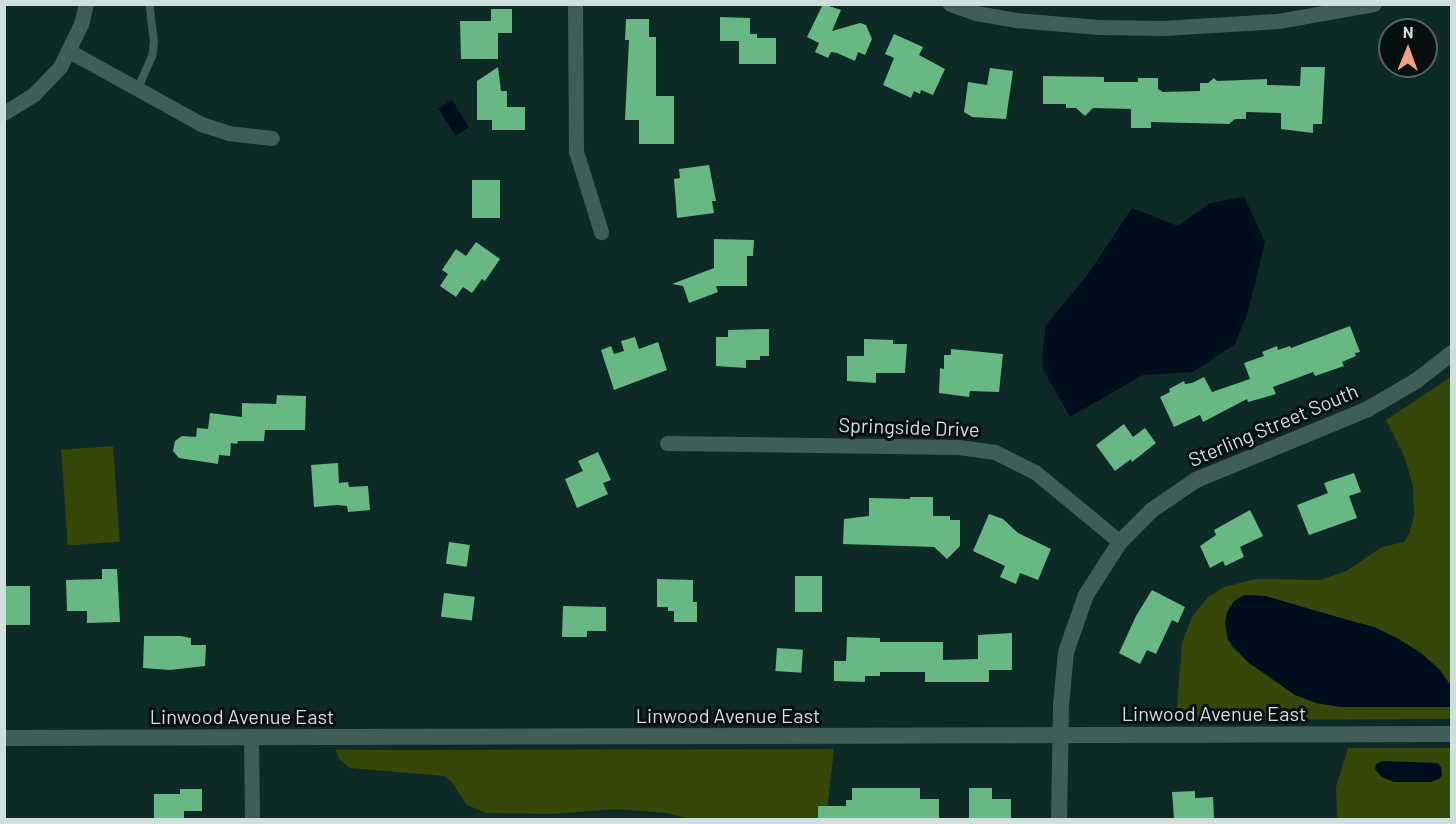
<!DOCTYPE html>
<html>
<head>
<meta charset="utf-8">
<style>
  body { margin:0 }
  #map { position:relative; width:1456px; height:824px; overflow:hidden; background:#0e2a26; font-family:Barlow,sans-serif }
  div>[style] { position:absolute }
  [style*='--x'] { left:calc(var(--x)*1px); top:calc(var(--y)*1px); width:calc(var(--w)*1px); rotate:calc(var(--a)*1deg) }
  .green>* { inset:0; background:#354709; transform-origin:0 0 }
  .water>* { inset:0; background:#000d1c; transform-origin:0 0 }
  .building>* { inset:0; background:#67b883; transform-origin:0 0 }
  .service>* { height:8px; margin:-4px; padding:0 4px; transform-origin:4px; border-radius:4px; background:#415d58 }
  .minor>* { height:15px; margin:-7.5px; padding:0 7.5px; transform-origin:7.5px; border-radius:7.5px; background:#415d58 }
  .tertiary>* { height:16px; margin:-8px; padding:0 8px; transform-origin:8px; border-radius:8px; background:#415d58 }
  span { translate:-50% -50%; white-space:nowrap; text-align:center; line-height:1.15; -webkit-text-stroke:6px #06100f; paint-order:stroke }
  .street-label { font-size:20px; color:#cfdfdc }
  .frame { position:absolute; inset:0; border:6px solid #cfdfdc; pointer-events:none }
  .north { position:absolute; left:1378px; top:18px; width:60px; height:60px; box-sizing:border-box; background:#06100f; border:2px solid #566361; border-radius:50%; rotate:1deg; font-size:16px; font-weight:700; line-height:24px; text-align:center; color:#cfdfdc }
  .north::after { content:''; display:block; margin:auto; width:21px; height:27px; background:#f3a082; clip-path:polygon(50% 0,100% 100%,50% 72%,0 100%) }
</style>
</head>
<body>
<div id="map">
  <div class="green">
    <i style="clip-path:polygon(1451px 377px,1451px 686px,1439px 669px,1421px 654px,1374px 627px,1253px 595px,1239px 597px,1231px 646px,1249px 663px,1316px 703px,1341px 707px,1451px 707px,1451px 719px,1176px 720px,1182px 643px,1192px 617px,1208px 597px,1224px 587px,1256px 579px,1321px 580px,1348px 570px,1382px 547px,1404px 542px,1410px 532px,1414px 515px,1413px 486px,1405px 458px,1386px 420px)"></i>
    <i style="left:113px;top:446px;width:96px;height:52px;rotate:86deg"></i>
    <i style="clip-path:polygon(1348px 748px,1451px 748px,1451px 819px,1337px 820px,1336px 787px)"></i>
    <i style="clip-path:polygon(834px 749px,826px 820px,694px 820px,667px 813px,616px 809px,552px 814px,486px 813px,467px 805px,451px 781px,444px 776px,350px 768px,340px 760px,335px 750px)"></i>
  </div>
  <div class="water">
    <i style="left:452px;top:100px;width:32px;height:16px;rotate:58deg"></i>
    <i style="clip-path:polygon(1244px 197px,1265px 242px,1248px 312px,1235px 344px,1193px 372px,1143px 375px,1070px 417px,1042px 367px,1045px 326px,1086px 277px,1132px 208px,1178px 226px,1210px 203px)"></i>
    <i style="clip-path:polygon(1245px 595px,1266px 596px,1344px 619px,1374px 627px,1397px 638px,1421px 653px,1439px 669px,1451px 686px,1451px 707px,1341px 707px,1316px 703px,1295px 695px,1249px 663px,1228px 640px,1225px 623px,1227px 612px,1234px 601px)"></i>
    <i style="clip-path:polygon(1382px 761px,1437px 763px,1441px 767px,1442px 775px,1439px 779px,1430px 782px,1394px 782px,1382px 777px,1375px 769px,1376px 764px)"></i>
  </div>
  <div class="building">
    <i style="clip-path:polygon(823px 4px,841px 10px,832px 31px,860px 23px,866px 25px,872px 39px,865px 55px,858px 52px,855px 61px,837px 53px,831px 52px,828px 58px,815px 52px,819px 43px,807px 37px)"></i>
    <i style="clip-path:polygon(491px 9px,512px 9px,512px 33px,498px 33px,498px 59px,461px 59px,460px 21px,491px 21px)"></i>
    <i style="clip-path:polygon(720px 17px,750px 18px,750px 34px,757px 34px,757px 38px,776px 38px,776px 64px,739px 64px,739px 41px,720px 41px)"></i>
    <i style="clip-path:polygon(626px 19px,649px 19px,649px 37px,656px 37px,656px 96px,674px 96px,674px 144px,639px 144px,639px 120px,625px 120px,629px 40px,625px 40px)"></i>
    <i style="clip-path:polygon(894px 34px,923px 47px,919px 55px,945px 69px,933px 95px,921px 90px,920px 94px,914px 91px,911px 98px,883px 85px,894px 58px,885px 54px)"></i>
    <i style="clip-path:polygon(498px 67px,501px 91px,507px 91px,507px 107px,525px 107px,525px 130px,492px 130px,492px 120px,477px 120px,477px 81px)"></i>
    <i style="clip-path:polygon(1301px 67px,1325px 67px,1322px 124px,1313px 124px,1313px 133px,1281px 129px,1281px 113px,1246px 112px,1246px 119px,1235px 119px,1229px 124px,1151px 122px,1151px 128px,1131px 128px,1131px 109px,1093px 108px,1085px 116px,1076px 108px,1066px 108px,1066px 104px,1043px 104px,1043px 76px,1104px 77px,1104px 82px,1138px 82px,1138px 78px,1158px 78px,1158px 89px,1163px 92px,1200px 91px,1200px 83px,1208px 83px,1214px 78px,1217px 81px,1267px 79px,1267px 85px,1300px 86px)"></i>
    <i style="clip-path:polygon(990px 68px,1013px 71px,1006px 119px,972px 117px,964px 112px,968px 82px,987px 85px)"></i>
    <i style="clip-path:polygon(709px 165px,716px 201px,712px 201px,714px 213px,677px 218px,674px 179px,680px 178px,679px 169px)"></i>
    <i style="left:472px;top:180px;width:28px;height:38px"></i>
    <i style="clip-path:polygon(714px 239px,754px 240px,753px 256px,747px 256px,747px 286px,716px 286px,718px 292px,689px 303px,683px 286px,672px 284px,714px 268px)"></i>
    <i style="clip-path:polygon(476px 242px,500px 259px,485px 281px,482px 279px,472px 293px,463px 287px,456px 297px,440px 286px,448px 274px,442px 270px,456px 249px,466px 256px)"></i>
    <i style="clip-path:polygon(1350px 326px,1360px 352px,1355px 353px,1356px 356px,1342px 362px,1344px 366px,1315px 376px,1313px 372px,1273px 387px,1276px 394px,1248px 402px,1247px 399px,1203px 422px,1200px 415px,1174px 427px,1160px 397px,1170px 392px,1169px 389px,1184px 381px,1185px 384px,1192px 383px,1204px 377px,1212px 392px,1250px 379px,1244px 363px,1264px 356px,1262px 352px,1277px 346px,1278px 350px,1290px 346px,1291px 348px)"></i>
    <i style="clip-path:polygon(769px 329px,769px 356px,760px 356px,760px 360px,746px 360px,746px 368px,716px 366px,716px 337px,728px 337px,728px 330px)"></i>
    <i style="clip-path:polygon(635px 337px,639px 349px,658px 342px,667px 370px,614px 390px,601px 350px,611px 346px,614px 354px,624px 351px,621px 341px)"></i>
    <i style="clip-path:polygon(864px 339px,893px 340px,893px 344px,907px 344px,905px 373px,876px 373px,876px 383px,847px 381px,847px 356px,864px 356px)"></i>
    <i style="clip-path:polygon(951px 349px,1003px 354px,999px 392px,970px 391px,969px 397px,939px 393px,940px 368px,944px 369px,944px 355px,951px 355px)"></i>
    <i style="clip-path:polygon(277px 395px,306px 396px,305px 430px,265px 430px,264px 441px,238px 441px,237px 444px,231px 443px,230px 456px,219px 455px,218px 464px,179px 458px,173px 451px,175px 441px,182px 436px,196px 437px,197px 428px,208px 429px,210px 413px,242px 417px,242px 403px,276px 404px)"></i>
    <i style="clip-path:polygon(1124px 424px,1133px 437px,1145px 428px,1156px 443px,1132px 462px,1131px 459px,1115px 471px,1096px 445px)"></i>
    <i style="clip-path:polygon(598px 452px,611px 480px,603px 483px,608px 494px,577px 508px,565px 479px,583px 471px,578px 461px)"></i>
    <i style="clip-path:polygon(338px 463px,339px 483px,348px 482px,349px 487px,368px 486px,370px 510px,348px 512px,347px 506px,337px 505px,314px 507px,311px 465px)"></i>
    <i style="clip-path:polygon(1354px 473px,1361px 492px,1349px 496px,1357px 518px,1309px 535px,1297px 505px,1328px 493px,1324px 483px)"></i>
    <i style="clip-path:polygon(910px 497px,933px 497px,933px 516px,950px 516px,950px 520px,960px 520px,960px 546px,947px 559px,934px 547px,843px 544px,844px 519px,869px 516px,869px 498px,910px 499px)"></i>
    <i style="clip-path:polygon(1250px 510px,1263px 536px,1240px 547px,1244px 557px,1225px 566px,1223px 561px,1210px 568px,1200px 546px,1216px 535px,1214px 530px)"></i>
    <i style="clip-path:polygon(989px 514px,1003px 519px,1018px 533px,1051px 549px,1038px 580px,1020px 573px,1016px 584px,1000px 577px,1005px 566px,973px 551px)"></i>
    <i style="left:449px;top:542px;width:21px;height:22px;rotate:8deg"></i>
    <i style="clip-path:polygon(102px 569px,117px 569px,120px 622px,87px 623px,87px 611px,67px 611px,66px 580px,102px 579px)"></i>
    <i style="left:795px;top:576px;width:27px;height:36px"></i>
    <i style="clip-path:polygon(657px 579px,693px 580px,693px 602px,697px 602px,697px 622px,674px 622px,674px 611px,668px 611px,668px 607px,657px 607px)"></i>
    <i style="left:4px;top:586px;width:26px;height:39px"></i>
    <i style="clip-path:polygon(1152px 590px,1185px 607px,1178px 623px,1172px 620px,1156px 654px,1147px 650px,1140px 664px,1119px 653px,1136px 616px)"></i>
    <i style="left:444px;top:593px;width:31px;height:24px;rotate:7deg"></i>
    <i style="clip-path:polygon(563px 606px,606px 607px,606px 631px,587px 631px,587px 637px,562px 637px)"></i>
    <i style="clip-path:polygon(1012px 633px,1012px 670px,989px 670px,989px 682px,925px 682px,925px 672px,880px 672px,880px 676px,865px 676px,865px 682px,834px 681px,834px 661px,846px 661px,847px 637px,880px 638px,880px 642px,943px 642px,943px 660px,978px 659px,978px 635px)"></i>
    <i style="clip-path:polygon(144px 636px,181px 636px,191px 638px,191px 645px,206px 645px,205px 666px,170px 670px,143px 668px)"></i>
    <i style="left:777px;top:648px;width:26px;height:23px;rotate:4deg"></i>
    <i style="clip-path:polygon(852px 788px,920px 788px,920px 799px,939px 799px,939px 819px,818px 819px,818px 806px,846px 806px,846px 800px,852px 800px)"></i>
    <i style="clip-path:polygon(969px 788px,992px 788px,992px 799px,1011px 799px,1011px 819px,969px 819px)"></i>
    <i style="clip-path:polygon(180px 789px,202px 789px,202px 811px,184px 811px,184px 819px,154px 819px,154px 794px,180px 794px)"></i>
    <i style="clip-path:polygon(1195px 791px,1195px 798px,1213px 797px,1214px 819px,1174px 819px,1172px 792px)"></i>
  </div>
  <div class="service">
    <i style="--x:137;--y:90;--w:36;--a:-66"></i>
    <i style="--x:152;--y:57;--w:15;--a:-82"></i>
    <i style="--x:154;--y:42;--w:38;--a:-97"></i>
  </div>
  <div class="minor">
    <i style="--x:575;--y:4;--w:147;--a:89.6"></i>
    <i style="--x:576;--y:151;--w:85;--a:72.8"></i>
    <i style="--x:950;--y:4;--w:28;--a:19"></i>
    <i style="--x:976;--y:13;--w:40;--a:10"></i>
    <i style="--x:1015;--y:20;--w:84;--a:4.8"></i>
    <i style="--x:1099;--y:27;--w:64;--a:0.9"></i>
    <i style="--x:1163;--y:28;--w:115;--a:-3.5"></i>
    <i style="--x:1278;--y:21;--w:97;--a:-10"></i>
    <i style="--x:69;--y:51;--w:151;--a:28.9"></i>
    <i style="--x:201;--y:124;--w:28;--a:18"></i>
    <i style="--x:228;--y:133;--w:44;--a:6.5"></i>
    <i style="--x:4;--y:113;--w:36;--a:-32"></i>
    <i style="--x:34;--y:94;--w:37;--a:-46"></i>
    <i style="--x:60;--y:67;--w:48;--a:-64"></i>
    <i style="--x:81;--y:24;--w:21;--a:-76"></i>
    <i style="--x:667;--y:443;--w:292;--a:0.8"></i>
    <i style="--x:959;--y:447;--w:36;--a:8"></i>
    <i style="--x:995;--y:452;--w:45;--a:26.6"></i>
    <i style="--x:1035;--y:472;--w:110;--a:39.5"></i>
    <i style="--x:251;--y:736;--w:84;--a:89.3"></i>
  </div>
  <div class="tertiary">
    <i style="--x:4;--y:738;--w:1448;--a:-0.16"></i>
    <i style="--x:1059;--y:820;--w:115;--a:-89"></i>
    <i style="--x:1061;--y:705;--w:53;--a:-84.6"></i>
    <i style="--x:1066;--y:652;--w:60;--a:-70.7"></i>
    <i style="--x:1086;--y:595;--w:63;--a:-57.3"></i>
    <i style="--x:1120;--y:542;--w:45;--a:-45"></i>
    <i style="--x:1152;--y:510;--w:53;--a:-34.3"></i>
    <i style="--x:1196;--y:480;--w:186;--a:-22.4"></i>
    <i style="--x:1368;--y:409;--w:56;--a:-30.3"></i>
    <i style="--x:1416;--y:381;--w:46;--a:-37.9"></i>
  </div>
  <div class="street-label">
    <span style="left:1273px;top:425px;rotate:-23deg">Sterling Street South</span>
    <span style="left:909px;top:427px;rotate:2deg">Springside Drive</span>
    <span style="left:1214px;top:713px">Linwood Avenue East</span>
    <span style="left:728px;top:715px">Linwood Avenue East</span>
    <span style="left:242px;top:716px">Linwood Avenue East</span>
  </div>
  <div class="frame"></div>
  <div class="north">N</div>
</div>
</body>
</html>
